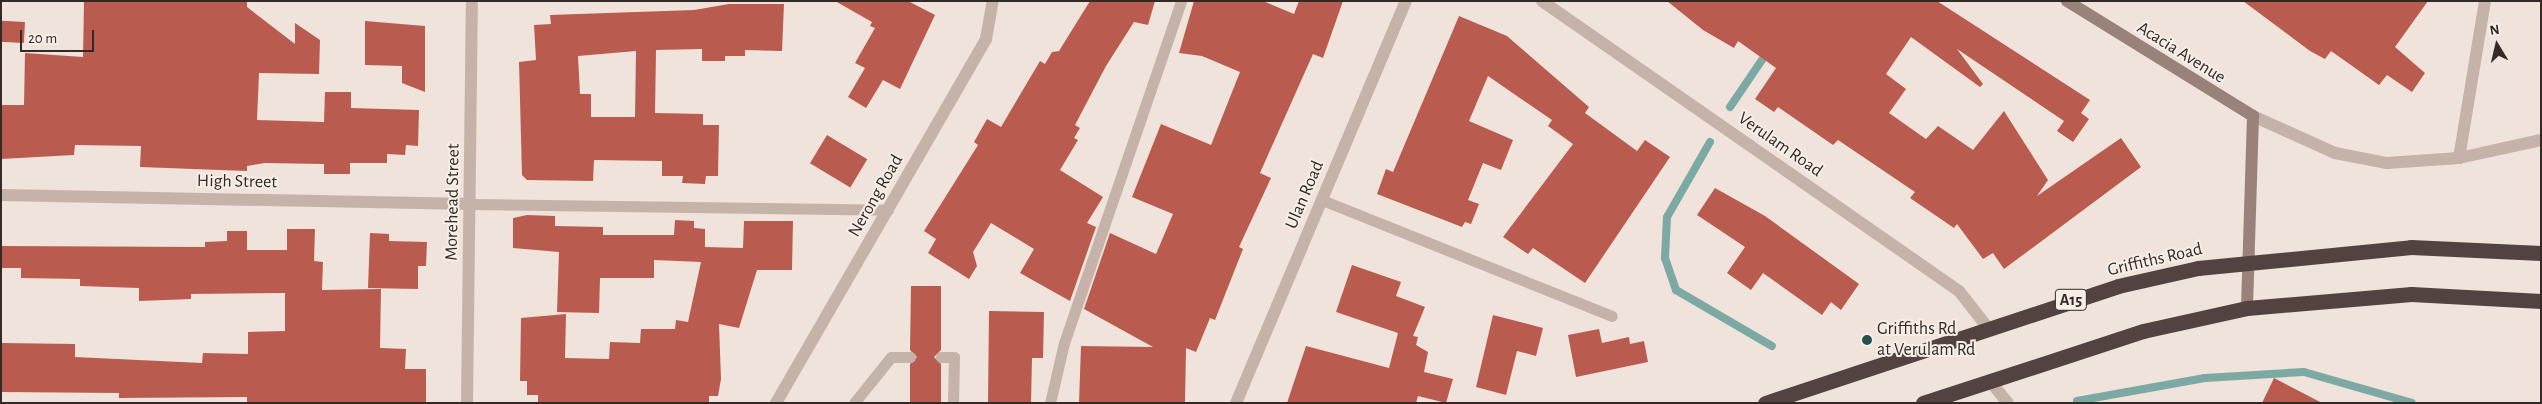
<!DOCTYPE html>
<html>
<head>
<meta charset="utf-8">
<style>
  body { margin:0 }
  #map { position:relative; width:2542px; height:404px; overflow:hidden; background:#efe3db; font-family:"Alegreya Sans",sans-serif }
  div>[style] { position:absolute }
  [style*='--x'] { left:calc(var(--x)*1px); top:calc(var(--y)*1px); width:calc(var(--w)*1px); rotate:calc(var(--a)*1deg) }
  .stream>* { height:8px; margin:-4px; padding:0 4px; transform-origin:4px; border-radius:4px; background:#7da9a5 }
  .building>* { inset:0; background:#b95c4f; transform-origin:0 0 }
  .lane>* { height:11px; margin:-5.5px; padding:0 5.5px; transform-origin:5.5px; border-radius:5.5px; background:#c5b2a9 }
  .street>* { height:12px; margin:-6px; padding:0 6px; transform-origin:6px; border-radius:6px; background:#c5b2a9 }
  .secondary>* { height:12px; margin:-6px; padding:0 6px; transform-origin:6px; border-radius:6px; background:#99827a }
  .highway>* { height:15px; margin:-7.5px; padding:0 7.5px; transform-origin:7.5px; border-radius:7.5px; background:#534340 }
  .dots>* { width:14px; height:14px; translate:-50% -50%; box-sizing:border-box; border:2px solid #f7eee7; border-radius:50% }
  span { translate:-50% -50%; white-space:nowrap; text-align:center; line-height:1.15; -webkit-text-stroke:4px #f7eee7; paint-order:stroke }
  .shield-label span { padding:1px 4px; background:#f7eee7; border:1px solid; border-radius:4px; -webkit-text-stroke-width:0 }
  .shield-label { font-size:16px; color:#332a28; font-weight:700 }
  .street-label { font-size:18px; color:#332a28 }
  .poi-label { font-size:18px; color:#332a28 }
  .left { translate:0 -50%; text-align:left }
  .frame { position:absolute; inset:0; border:2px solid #332a28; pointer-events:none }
  .north { position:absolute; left:2472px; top:20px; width:50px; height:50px; -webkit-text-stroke:4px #f7eee7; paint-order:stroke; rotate:351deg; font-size:14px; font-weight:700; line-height:20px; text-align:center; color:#332a28 }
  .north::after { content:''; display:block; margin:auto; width:18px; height:22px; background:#332a28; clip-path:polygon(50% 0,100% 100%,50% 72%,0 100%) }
  .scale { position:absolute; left:20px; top:30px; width:74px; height:22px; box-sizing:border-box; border:2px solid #332a28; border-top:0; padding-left:6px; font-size:15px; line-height:18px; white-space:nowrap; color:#332a28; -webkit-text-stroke:4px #f7eee7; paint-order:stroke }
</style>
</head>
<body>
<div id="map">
  <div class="stream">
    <i style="--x:1730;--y:107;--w:68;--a:-55.8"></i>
    <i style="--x:1710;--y:142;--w:86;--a:119.8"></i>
    <i style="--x:1667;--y:217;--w:41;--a:92.8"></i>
    <i style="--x:1665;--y:258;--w:34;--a:71"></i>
    <i style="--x:1676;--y:290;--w:111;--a:30.3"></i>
    <i style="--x:2077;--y:401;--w:130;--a:-10.2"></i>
    <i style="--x:2205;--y:378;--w:99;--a:-3.5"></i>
    <i style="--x:2304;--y:372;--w:112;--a:16"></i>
  </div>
  <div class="building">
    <i style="clip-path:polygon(84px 1px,247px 1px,247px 7px,295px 44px,295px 23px,320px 40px,319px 74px,259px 73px,257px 120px,324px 122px,325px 92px,351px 92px,351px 108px,419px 110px,418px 146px,406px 145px,405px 155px,387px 154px,387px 163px,350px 163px,350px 174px,324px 174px,324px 164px,265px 163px,247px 166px,247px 171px,140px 167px,141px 146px,75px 145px,74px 155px,1px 159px,1px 105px,24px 105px,25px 53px,83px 57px)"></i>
    <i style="clip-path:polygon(835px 1px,908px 1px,935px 15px,900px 89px,883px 80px,866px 108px,848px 97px,865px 68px,855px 63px,875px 28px,870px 26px,872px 22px)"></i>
    <i style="clip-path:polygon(1090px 1px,1155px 1px,1148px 25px,1134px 22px,1106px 66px,1075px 125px,1080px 128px,1074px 138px,1078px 140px,1060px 170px,1103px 197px,1087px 223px,1096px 227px,1070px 301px,1020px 273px,1034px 249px,991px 223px,973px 252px,977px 266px,969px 279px,928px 253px,936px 239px,924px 231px,978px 145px,974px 142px,987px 119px,1001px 127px,1040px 61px,1045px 64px,1052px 52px,1059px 51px)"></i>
    <i style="clip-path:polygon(1194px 1px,1263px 1px,1294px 14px,1299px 1px,1343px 1px,1323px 58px,1313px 54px,1260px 173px,1271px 178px,1239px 247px,1243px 249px,1215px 320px,1210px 318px,1196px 352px,1186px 348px,1185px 403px,1079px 403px,1081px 346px,1153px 347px,1084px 309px,1110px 233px,1156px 254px,1173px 214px,1132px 197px,1161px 124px,1211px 145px,1240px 72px,1202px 56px,1179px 53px)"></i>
    <i style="clip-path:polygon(1667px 1px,1937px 1px,2090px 100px,2081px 113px,2089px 119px,2073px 142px,2057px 131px,2064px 121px,1957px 49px,1983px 84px,1980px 87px,1911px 37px,1886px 74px,1906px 89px,1889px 113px,1926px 139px,1938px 126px,1973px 150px,2004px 111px,2048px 180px,2037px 196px,2121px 138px,2141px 167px,2004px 269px,1993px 253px,1983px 259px,1957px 224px,1954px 228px,1910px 198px,1915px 192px,1838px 140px,1833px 145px,1778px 107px,1774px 112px,1755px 99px,1776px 68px,1738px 41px,1734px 48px,1703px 30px)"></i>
    <i style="clip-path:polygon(2243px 1px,2428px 1px,2395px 47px,2425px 73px,2412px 92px,2387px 75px,2379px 85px,2331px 51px,2325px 59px,2310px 51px)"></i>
    <i style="clip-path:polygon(evenodd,729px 4px,784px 4px,782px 51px,745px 50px,745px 56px,725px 56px,725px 61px,702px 61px,702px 49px,656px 50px,655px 113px,703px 114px,703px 125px,719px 125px,718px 176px,706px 176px,705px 184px,682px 183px,683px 176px,662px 176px,662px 161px,594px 160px,593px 181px,527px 180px,522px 175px,519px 62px,536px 60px,534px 25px,551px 24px,550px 15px,694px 10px,729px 4px,636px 51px,635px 117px,591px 117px,591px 94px,580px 94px,578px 56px,636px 51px)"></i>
    <i style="clip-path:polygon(1459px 16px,1507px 36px,1589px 107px,1585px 113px,1637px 151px,1645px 140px,1670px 157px,1585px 283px,1533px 248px,1528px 254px,1503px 237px,1573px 144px,1548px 126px,1552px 120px,1488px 76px,1469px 121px,1513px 140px,1501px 170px,1483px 163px,1468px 200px,1479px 204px,1471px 224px,1465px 222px,1462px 227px,1377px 194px,1386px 169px,1393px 172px)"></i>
    <i style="clip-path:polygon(365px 21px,425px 26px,425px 92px,402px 83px,402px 66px,365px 65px)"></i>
    <i style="left:25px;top:22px;width:21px;height:24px;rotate:93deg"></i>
    <i style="left:827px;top:135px;width:47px;height:33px;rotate:31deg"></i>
    <i style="clip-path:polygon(1715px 188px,1765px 216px,1859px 284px,1841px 310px,1831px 302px,1822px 315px,1763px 273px,1751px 290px,1727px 273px,1745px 247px,1697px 215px)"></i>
    <i style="clip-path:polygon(527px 215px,555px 216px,555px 226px,603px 227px,603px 235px,674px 235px,675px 220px,694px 221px,694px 228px,705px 229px,705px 247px,743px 248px,744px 221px,793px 221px,792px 270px,757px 270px,739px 328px,719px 324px,721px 379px,718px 396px,709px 396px,709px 403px,538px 403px,538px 395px,527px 395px,527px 381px,520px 381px,521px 318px,566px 314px,565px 358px,609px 359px,610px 342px,640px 343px,641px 329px,675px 329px,676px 320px,688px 322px,701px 262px,654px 260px,654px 278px,600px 278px,599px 313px,557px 312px,559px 252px,513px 248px,513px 218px)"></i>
    <i style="clip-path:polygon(287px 229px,315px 229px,314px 261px,323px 262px,322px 290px,381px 289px,380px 348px,406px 349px,405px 369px,426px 369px,426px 403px,247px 403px,247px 397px,119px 398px,119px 393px,1px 392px,2px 343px,75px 344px,75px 357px,202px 363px,203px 353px,248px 354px,248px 332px,285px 331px,285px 293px,191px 294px,191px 299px,139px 301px,139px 288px,80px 286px,80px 279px,21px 278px,21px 268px,1px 268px,1px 246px,205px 247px,205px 242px,227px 241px,227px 231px,247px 231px,247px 250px,287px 250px)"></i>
    <i style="clip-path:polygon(370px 233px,389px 234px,389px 241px,427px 242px,426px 266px,418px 266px,418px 289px,368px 288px)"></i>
    <i style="clip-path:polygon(1352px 265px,1401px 282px,1396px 296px,1425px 307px,1413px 336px,1418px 337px,1416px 345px,1428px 352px,1424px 372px,1453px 379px,1446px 403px,1418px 396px,1416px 403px,1287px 403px,1306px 346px,1389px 368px,1398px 333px,1336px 312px)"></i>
    <i style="clip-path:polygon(911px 286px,941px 286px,941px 350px,934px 357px,941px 364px,941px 403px,910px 403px,910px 364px,917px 357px,910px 350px)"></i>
    <i style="clip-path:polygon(989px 311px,1044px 312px,1043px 358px,1032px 358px,1031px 403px,988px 403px)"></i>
    <i style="clip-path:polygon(1493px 315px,1543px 328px,1536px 356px,1517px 351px,1506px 395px,1476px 387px)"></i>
    <i style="clip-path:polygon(1599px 329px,1602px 343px,1629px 337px,1630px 344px,1644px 341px,1648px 362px,1576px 377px,1568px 335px)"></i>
    <i style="clip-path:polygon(2274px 378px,2322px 403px,2262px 403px)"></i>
  </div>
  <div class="lane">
    <i style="--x:1322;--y:200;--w:312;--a:21.8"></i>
    <i style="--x:471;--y:204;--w:417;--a:0.8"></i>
    <i style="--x:941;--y:357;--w:13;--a:0"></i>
    <i style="--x:954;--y:357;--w:46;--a:91.2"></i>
    <i style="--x:854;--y:403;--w:59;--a:-51.2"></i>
    <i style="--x:891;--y:357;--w:19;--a:0"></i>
    <i style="--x:1050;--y:403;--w:62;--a:-76.9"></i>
    <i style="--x:1064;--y:343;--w:361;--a:-71.1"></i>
  </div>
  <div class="street">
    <i style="--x:1542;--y:1;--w:508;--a:34.82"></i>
    <i style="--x:1959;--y:291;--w:47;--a:51.9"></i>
    <i style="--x:2253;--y:116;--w:90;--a:24.3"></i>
    <i style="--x:2335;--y:153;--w:53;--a:10.9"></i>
    <i style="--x:2387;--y:163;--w:72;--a:-4"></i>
    <i style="--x:2459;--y:158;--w:84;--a:-12.4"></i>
    <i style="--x:2459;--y:158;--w:159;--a:-80.6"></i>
    <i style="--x:1;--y:195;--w:470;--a:1.1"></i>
    <i style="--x:1990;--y:381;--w:28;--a:51"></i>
    <i style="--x:467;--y:403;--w:402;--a:-89.3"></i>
    <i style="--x:776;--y:403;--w:420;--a:-60"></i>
    <i style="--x:986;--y:39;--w:39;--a:-80"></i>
    <i style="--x:1236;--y:403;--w:436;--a:-67.1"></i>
  </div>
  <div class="secondary">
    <i style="--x:2067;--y:1;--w:219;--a:31.7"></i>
    <i style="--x:2253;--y:116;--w:192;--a:91.8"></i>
  </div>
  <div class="highway">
    <i style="--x:1765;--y:403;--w:372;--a:-18.3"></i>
    <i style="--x:2118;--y:286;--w:82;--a:-12.7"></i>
    <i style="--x:2198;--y:268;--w:214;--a:-5.6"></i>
    <i style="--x:2411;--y:247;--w:130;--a:2.6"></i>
    <i style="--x:1923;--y:403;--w:231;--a:-18.1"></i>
    <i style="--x:2143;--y:331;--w:107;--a:-12.5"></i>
    <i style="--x:2247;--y:308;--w:165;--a:-4.9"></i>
    <i style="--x:2411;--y:294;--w:130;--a:3.1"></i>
  </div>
  <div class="dots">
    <i style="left:1867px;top:340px;background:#22504e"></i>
  </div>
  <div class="shield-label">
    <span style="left:2071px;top:300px">A15</span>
  </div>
  <div class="street-label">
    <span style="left:2181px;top:53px;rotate:32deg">Acacia Avenue</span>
    <span style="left:1780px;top:145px;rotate:35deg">Verulam Road</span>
    <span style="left:237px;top:182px;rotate:1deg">High Street</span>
    <span style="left:1305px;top:195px;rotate:-67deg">Ulan Road</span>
    <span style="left:876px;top:196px;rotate:-60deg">Nerong Road</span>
    <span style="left:453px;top:202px;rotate:-89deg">Morehead Street</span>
    <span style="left:2155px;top:260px;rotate:-13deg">Griffiths Road</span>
  </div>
  <div class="poi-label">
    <span class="left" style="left:1877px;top:340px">Griffiths Rd<br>at Verulam Rd</span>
  </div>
  <div class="frame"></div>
  <div class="north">N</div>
  <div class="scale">20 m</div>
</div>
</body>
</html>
